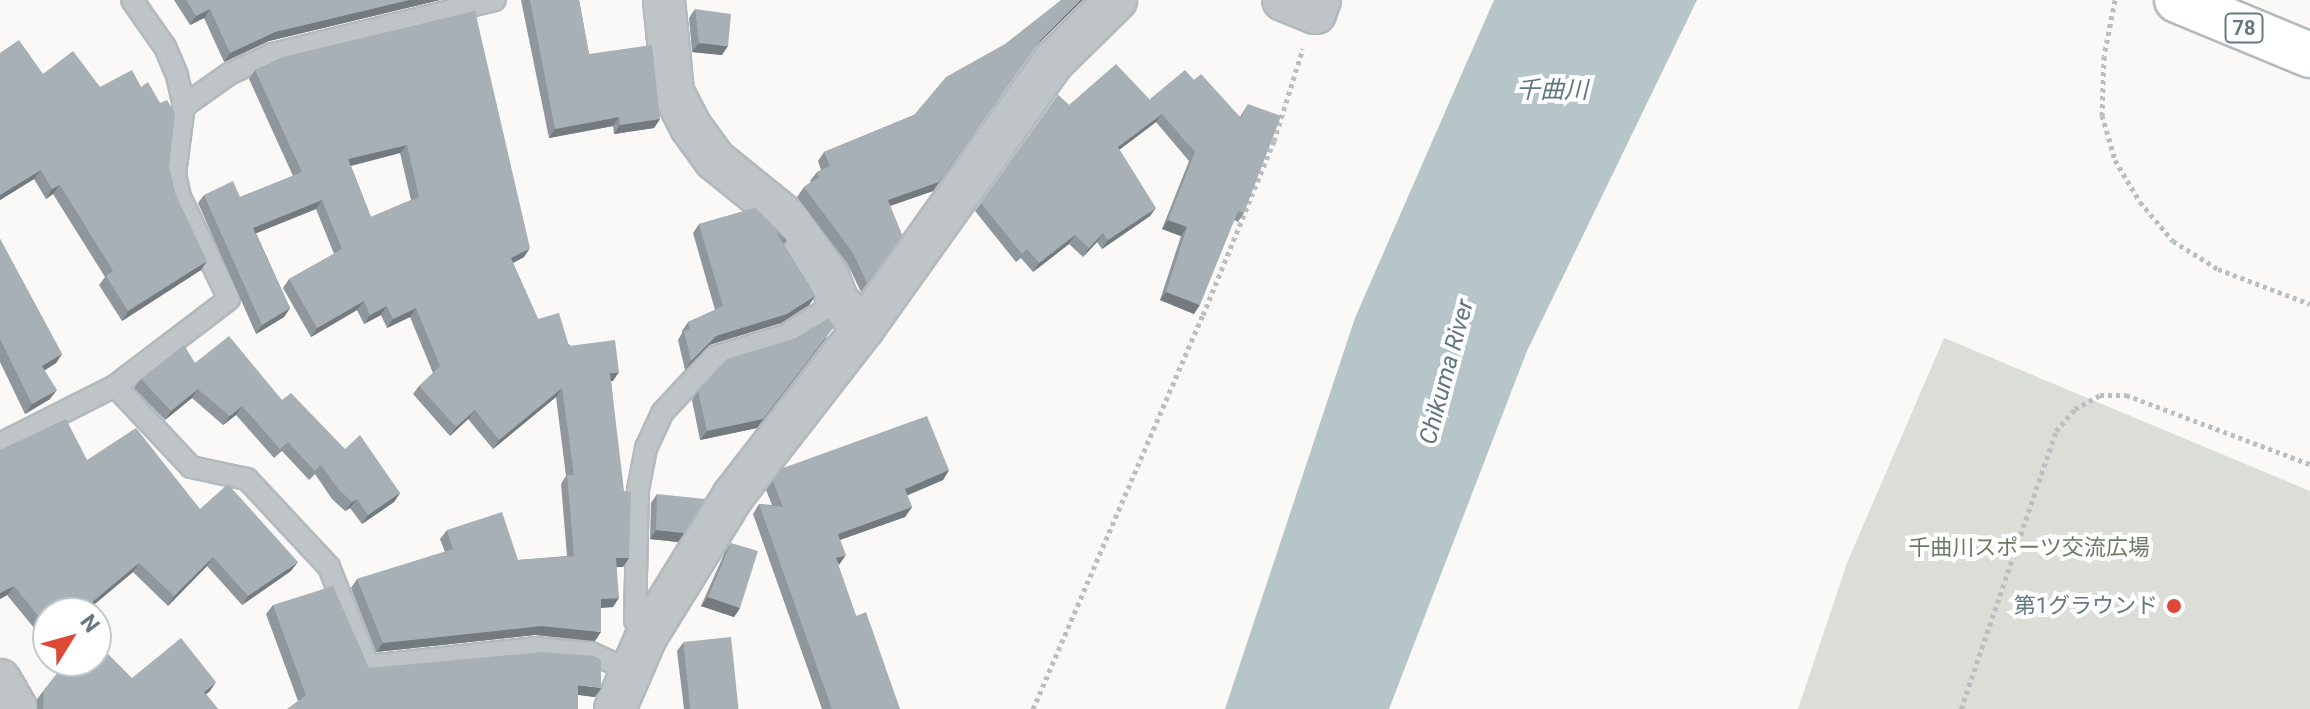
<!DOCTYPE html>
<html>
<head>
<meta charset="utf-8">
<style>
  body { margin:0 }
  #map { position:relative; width:2310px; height:709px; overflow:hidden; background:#faf9f8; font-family:Roboto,"Noto Sans JP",sans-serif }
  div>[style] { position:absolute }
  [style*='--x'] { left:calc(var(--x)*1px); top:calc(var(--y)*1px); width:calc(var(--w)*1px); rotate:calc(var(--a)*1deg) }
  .green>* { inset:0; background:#daded7 }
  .water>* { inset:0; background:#b6c5c7 }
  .path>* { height:5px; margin-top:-2.5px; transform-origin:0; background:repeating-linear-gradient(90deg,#babec0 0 4px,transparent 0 8px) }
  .roads { filter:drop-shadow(2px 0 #b3b9bc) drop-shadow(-2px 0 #b3b9bc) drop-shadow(0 2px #b3b9bc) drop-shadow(0 -2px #b3b9bc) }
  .service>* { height:20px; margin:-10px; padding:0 10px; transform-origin:10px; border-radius:10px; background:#bfc5c7 }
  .minor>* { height:40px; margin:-20px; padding:0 20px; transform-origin:20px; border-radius:20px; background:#bfc5c7 }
  .primary>* { height:44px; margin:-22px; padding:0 22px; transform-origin:22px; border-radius:22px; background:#fff }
  .wall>* { inset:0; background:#8f979c }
  .shaded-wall>* { inset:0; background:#747b7f }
  .building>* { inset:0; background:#a6b0b5; transform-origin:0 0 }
  .dots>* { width:22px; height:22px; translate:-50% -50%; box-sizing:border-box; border:4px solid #fff; border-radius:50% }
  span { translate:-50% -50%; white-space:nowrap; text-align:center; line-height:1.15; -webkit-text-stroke:8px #fff; paint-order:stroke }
  .shield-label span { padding:2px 6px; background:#fff; border:2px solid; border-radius:6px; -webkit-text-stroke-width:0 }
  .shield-label { font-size:20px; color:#667981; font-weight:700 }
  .park-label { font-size:22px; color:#6b7a65 }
  .poi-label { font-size:22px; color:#667981 }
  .right { translate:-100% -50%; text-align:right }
  .water-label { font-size:24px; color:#60777b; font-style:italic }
  .north { position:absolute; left:32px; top:597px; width:80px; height:80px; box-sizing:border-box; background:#fff; border:2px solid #c2c9cd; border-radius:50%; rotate:53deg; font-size:22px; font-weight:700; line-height:32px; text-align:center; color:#667981 }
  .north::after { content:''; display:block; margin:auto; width:28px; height:36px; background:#dc4936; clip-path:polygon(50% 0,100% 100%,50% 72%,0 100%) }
</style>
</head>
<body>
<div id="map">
  <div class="green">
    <i style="clip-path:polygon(1944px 338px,2310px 491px,2310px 709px,1798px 709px,1847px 563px)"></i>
  </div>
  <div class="water">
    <i style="clip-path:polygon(1494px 0,1697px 0,1527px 351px,1389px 709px,1225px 709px,1355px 318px)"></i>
  </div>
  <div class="path">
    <i style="--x:2115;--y:0;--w:57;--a:101.1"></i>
    <i style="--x:2104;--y:56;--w:59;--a:91.9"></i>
    <i style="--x:2102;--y:115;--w:47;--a:73.9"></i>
    <i style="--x:2115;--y:160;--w:49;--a:59.2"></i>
    <i style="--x:2140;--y:202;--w:51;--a:49.8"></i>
    <i style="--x:2173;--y:241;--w:53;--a:31.9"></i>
    <i style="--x:2218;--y:269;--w:98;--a:20.8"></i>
    <i style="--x:1033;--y:709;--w:429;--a:-66.7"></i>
    <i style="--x:1203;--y:315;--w:188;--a:-67.8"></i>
    <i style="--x:1274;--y:141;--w:97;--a:-72.7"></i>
    <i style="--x:1961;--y:709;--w:294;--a:-71.1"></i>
    <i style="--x:2056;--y:431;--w:29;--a:-49"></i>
    <i style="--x:2075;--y:409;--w:29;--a:-29"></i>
    <i style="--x:2100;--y:395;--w:26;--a:0"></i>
    <i style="--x:2126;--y:395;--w:197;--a:20.6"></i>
  </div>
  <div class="roads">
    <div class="service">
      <i style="--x:184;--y:106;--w:55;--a:-35.4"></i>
      <i style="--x:229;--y:74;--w:47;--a:-24.9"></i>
      <i style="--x:272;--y:54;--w:229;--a:-13.6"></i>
      <i style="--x:115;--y:386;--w:111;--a:46.8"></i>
      <i style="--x:191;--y:467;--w:57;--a:12.1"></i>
      <i style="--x:247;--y:479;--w:120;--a:47"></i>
      <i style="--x:329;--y:567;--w:106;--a:68.5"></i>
      <i style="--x:368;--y:666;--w:169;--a:-6.1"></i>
      <i style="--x:536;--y:648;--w:55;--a:5.2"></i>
      <i style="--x:591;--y:653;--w:44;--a:24.2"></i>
      <i style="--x:0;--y:444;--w:129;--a:-26.8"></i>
      <i style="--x:115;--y:386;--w:143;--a:-37.3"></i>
      <i style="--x:229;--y:299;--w:113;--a:-115.7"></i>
      <i style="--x:180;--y:197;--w:24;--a:-102"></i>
      <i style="--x:175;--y:174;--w:69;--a:-82.5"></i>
      <i style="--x:184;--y:106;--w:32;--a:-103"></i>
      <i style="--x:177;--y:75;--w:30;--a:-113"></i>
      <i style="--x:165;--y:47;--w:57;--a:-125.1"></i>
      <i style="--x:646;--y:637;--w:20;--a:-123"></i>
      <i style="--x:635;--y:620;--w:130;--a:-88.7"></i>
      <i style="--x:638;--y:490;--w:43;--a:-79.2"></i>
      <i style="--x:646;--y:448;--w:38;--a:-65"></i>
      <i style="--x:662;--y:413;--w:76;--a:-47.1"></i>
      <i style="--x:714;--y:357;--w:75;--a:-17"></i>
      <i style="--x:786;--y:335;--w:62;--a:-32.4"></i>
    </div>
    <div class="minor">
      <i style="--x:664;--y:0;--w:92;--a:84.4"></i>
      <i style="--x:673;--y:92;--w:39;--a:63"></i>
      <i style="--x:691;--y:127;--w:41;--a:54"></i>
      <i style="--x:715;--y:160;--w:95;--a:39"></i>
      <i style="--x:789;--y:220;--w:68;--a:55.1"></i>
      <i style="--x:828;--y:276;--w:28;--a:69"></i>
      <i style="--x:838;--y:302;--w:36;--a:44"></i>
      <i style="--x:1283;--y:0;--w:35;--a:22"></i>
      <i style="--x:1315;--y:13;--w:14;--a:-69"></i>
      <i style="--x:0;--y:680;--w:34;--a:60"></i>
      <i style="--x:615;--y:709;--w:78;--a:-66.7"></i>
      <i style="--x:646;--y:637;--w:166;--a:-58.3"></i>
      <i style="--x:733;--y:496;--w:214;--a:-52.2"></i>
      <i style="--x:864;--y:327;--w:327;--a:-54.5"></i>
      <i style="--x:1054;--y:61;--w:87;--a:-44.5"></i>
    </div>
    <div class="primary">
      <i style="--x:2177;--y:0;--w:144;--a:22.5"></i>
    </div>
  </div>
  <div class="wall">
    <i style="clip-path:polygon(174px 0,440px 0,269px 41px,224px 62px,204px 18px,190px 25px)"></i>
    <i style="clip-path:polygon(521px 0,579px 0,589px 54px,660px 119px,654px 128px,614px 134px,613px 126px,549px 138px)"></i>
    <i style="clip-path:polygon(695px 9px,722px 55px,692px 52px,689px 18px)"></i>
    <i style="clip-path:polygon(evenodd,475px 11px,524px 257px,513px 263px,538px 319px,613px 381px,611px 381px,629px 558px,623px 567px,617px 567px,613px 607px,601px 608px,595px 641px,535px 635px,376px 652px,351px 588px,357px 579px,445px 552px,440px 539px,447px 530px,518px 560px,567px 556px,561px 484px,566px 476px,556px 397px,493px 449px,468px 419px,450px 436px,413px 394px,419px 386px,433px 373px,410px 317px,387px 328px,381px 315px,364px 324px,357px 310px,311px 337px,283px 288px,289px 279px,334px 254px,316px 209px,256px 233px,290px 308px,284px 317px,256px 334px,198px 203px,204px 195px,240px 197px,293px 176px,249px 79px,255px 70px,475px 11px,400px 153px,411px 200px,371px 217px,351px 166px,400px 153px)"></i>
    <i style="clip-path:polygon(1035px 47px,933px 191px,890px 206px,902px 235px,861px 292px,847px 263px,797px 197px,804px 187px,811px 182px,810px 181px,817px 172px,821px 170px,818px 161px,824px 152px,914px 115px)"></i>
    <i style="clip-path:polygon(0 53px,43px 74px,100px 87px,169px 168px,175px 193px,201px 270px,122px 321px,99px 285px,105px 277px,53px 194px,46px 199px,34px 179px,0 200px)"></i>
    <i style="clip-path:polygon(1194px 80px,1240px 117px,1248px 104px,1244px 213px,1238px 222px,1234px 220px,1194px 314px,1160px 300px,1181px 236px,1162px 229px,1189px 161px,1156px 122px,1119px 150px,1150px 216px,1102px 249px,1097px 242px,1083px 257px,1069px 244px,1033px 272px,1021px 258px,1016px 262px,975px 211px,1058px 95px,1069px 105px,1150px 100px)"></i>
    <i style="clip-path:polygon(755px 208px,787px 240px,784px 245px,815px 296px,809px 305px,781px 323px,709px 345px,685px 370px,678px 340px,682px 333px,682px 331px,688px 322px,715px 310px,693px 233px,699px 224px)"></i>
    <i style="clip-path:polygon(0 239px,62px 354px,56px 363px,44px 370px,50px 399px,25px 414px,0 362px)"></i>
    <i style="clip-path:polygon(195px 363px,282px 400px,400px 493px,394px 502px,362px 524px,350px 508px,345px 511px,332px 499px,315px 474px,309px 480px,282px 451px,274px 458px,236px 415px,223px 425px,192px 398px,165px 420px,134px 388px,141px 379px)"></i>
    <i style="clip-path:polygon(698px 391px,757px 428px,700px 440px,692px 400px)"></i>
    <i style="clip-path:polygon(0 450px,87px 460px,200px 509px,291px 571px,242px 605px,207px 566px,168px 606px,133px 572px,84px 613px,48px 613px,48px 645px,7px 595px,0 599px)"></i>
    <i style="clip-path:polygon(783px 468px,949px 470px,943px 480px,907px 495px,912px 507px,905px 517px,840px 540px,838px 565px,856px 616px,900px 709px,822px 709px,753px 514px,759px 504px,772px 505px,766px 490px)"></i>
    <i style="clip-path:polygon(657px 494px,684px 533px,678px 542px,650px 539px,651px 503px)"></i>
    <i style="clip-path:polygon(731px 543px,740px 608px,734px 617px,701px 606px,725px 552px)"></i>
    <i style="clip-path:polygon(273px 605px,369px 668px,601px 688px,595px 697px,578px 695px,298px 701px,266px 614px)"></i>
    <i style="clip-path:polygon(683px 643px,738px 709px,684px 709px,677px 651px)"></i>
    <i style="clip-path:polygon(61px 661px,96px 661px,132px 678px,210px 691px,206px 694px,218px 709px,37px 709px,37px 699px,64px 665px)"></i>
  </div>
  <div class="shaded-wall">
    <i style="clip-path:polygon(409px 0,440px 0,269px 41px,224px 62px,230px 53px,275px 32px)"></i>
    <i style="clip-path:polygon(1080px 0,1083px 0,1035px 47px,933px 191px,881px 209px,888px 200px,1042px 38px)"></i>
    <i style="clip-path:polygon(210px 9px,204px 18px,190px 25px,196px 16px)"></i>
    <i style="clip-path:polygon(699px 43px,728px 46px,722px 55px,692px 52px)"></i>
    <i style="clip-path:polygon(1162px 114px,1156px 122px,1111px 156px,1118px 147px)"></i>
    <i style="clip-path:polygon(619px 117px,613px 126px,549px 138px,555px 129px)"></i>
    <i style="clip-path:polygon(660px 119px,654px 128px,614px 134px,620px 125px)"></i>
    <i style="clip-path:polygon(407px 145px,400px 153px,342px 168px,348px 159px)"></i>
    <i style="clip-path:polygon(41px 170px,34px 179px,0 200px,0 195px)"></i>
    <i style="clip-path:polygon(60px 185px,53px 194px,46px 199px,52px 189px)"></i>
    <i style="clip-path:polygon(322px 200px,316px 209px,247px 237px,253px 228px)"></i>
    <i style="clip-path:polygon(1156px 208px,1150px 216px,1102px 249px,1108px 240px)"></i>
    <i style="clip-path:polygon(1168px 220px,1187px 227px,1181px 236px,1162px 229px)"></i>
    <i style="clip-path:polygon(1103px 233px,1097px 242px,1083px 257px,1089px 248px)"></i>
    <i style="clip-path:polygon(1075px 235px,1069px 244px,1033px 272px,1039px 263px)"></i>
    <i style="clip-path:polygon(530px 248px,524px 257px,505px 267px,511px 258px)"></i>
    <i style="clip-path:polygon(207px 261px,201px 270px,122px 321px,128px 311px)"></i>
    <i style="clip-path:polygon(1166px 292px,1200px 305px,1194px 314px,1160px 300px)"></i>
    <i style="clip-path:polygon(815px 296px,809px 305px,781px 323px,709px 345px,685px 370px,691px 361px,716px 336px)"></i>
    <i style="clip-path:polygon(364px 301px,357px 310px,311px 337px,317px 328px)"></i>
    <i style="clip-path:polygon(387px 306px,381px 315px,364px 324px,370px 315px)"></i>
    <i style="clip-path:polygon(290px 308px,284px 317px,256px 334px,262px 325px)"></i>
    <i style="clip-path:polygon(416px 308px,410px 317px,387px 328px,393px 319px)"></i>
    <i style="clip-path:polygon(828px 336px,757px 428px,700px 440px,707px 431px)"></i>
    <i style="clip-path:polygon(62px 354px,56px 363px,36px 376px,42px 366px)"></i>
    <i style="clip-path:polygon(619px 372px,613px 381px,604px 382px,610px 373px)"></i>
    <i style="clip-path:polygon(562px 388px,556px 397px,493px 449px,499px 440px)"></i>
    <i style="clip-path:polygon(198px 389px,192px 398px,165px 420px,171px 411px)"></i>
    <i style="clip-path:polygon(57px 390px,50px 399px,25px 414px,32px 404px)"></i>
    <i style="clip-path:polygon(242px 406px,236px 415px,223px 425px,230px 416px)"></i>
    <i style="clip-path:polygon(475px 410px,468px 419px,450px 436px,456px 427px)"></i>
    <i style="clip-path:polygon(949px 470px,943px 480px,899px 499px,905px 489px)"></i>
    <i style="clip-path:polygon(400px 493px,394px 502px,362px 524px,368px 515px)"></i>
    <i style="clip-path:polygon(357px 499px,350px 508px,345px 511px,352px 502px)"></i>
    <i style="clip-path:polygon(912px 507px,905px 517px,831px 543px,838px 534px)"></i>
    <i style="clip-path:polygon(656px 530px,684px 533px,678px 542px,650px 539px)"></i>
    <i style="clip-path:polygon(846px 555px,839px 565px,836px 558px)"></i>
    <i style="clip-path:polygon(213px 557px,207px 566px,168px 606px,174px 596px)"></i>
    <i style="clip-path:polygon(616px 558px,629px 558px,623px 567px,610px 567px)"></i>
    <i style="clip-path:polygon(298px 562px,291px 571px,242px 605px,248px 596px)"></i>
    <i style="clip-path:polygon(139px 563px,133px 572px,84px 613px,79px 613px)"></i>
    <i style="clip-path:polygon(14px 586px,7px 595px,0 599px,0 593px)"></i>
    <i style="clip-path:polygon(708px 597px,740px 608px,734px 617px,701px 606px)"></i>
    <i style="clip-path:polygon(619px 598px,613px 607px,595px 608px,601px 599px)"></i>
    <i style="clip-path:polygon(541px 626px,601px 632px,595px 641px,535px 635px,376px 652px,383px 643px)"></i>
    <i style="clip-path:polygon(216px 682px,210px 691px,198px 701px,204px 692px)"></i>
    <i style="clip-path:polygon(578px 685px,601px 688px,595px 697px,572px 694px)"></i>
  </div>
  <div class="building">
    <i style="clip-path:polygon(186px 0,409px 0,275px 32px,230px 53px,210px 9px,196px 16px)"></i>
    <i style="clip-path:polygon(530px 0,579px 0,589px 54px,652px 45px,660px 119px,620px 125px,619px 117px,555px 129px)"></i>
    <i style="clip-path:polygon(1061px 0,1080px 0,1042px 38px,939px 182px,888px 200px,902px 235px,867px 283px,853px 253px,804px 187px,819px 177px,817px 172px,830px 166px,824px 152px,914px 115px,946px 77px,1005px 44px)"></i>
    <i style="clip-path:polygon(695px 9px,731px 14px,728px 46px,699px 43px)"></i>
    <i style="clip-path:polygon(evenodd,475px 11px,530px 248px,511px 258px,538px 319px,559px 313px,569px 346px,615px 340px,619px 372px,610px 373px,624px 491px,631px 492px,629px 558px,616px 558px,619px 598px,601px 599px,601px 632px,541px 626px,383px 643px,357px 579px,453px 549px,447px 530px,502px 512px,518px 560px,574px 556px,567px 475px,574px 475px,562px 388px,499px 440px,475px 410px,456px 427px,419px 386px,440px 366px,416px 308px,393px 319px,387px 306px,370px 315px,364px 301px,317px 328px,289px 279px,342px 249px,322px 200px,253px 228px,290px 308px,262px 325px,204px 195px,233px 181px,240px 197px,302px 172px,255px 70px,283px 57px,475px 11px,407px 145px,419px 197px,371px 217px,348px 159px,407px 145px)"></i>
    <i style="clip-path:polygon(19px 40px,43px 74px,73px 51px,100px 87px,132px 70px,141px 87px,148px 82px,160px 103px,167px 100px,175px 113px,169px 168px,175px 193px,207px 261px,128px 311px,106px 276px,113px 271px,60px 185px,52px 189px,41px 170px,0 195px,0 53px)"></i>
    <i style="clip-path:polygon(1116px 64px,1154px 104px,1150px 99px,1185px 70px,1194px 80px,1201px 74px,1241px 118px,1248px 104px,1281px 116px,1244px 213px,1238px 211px,1200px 305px,1166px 292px,1187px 227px,1168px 220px,1195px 152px,1162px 114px,1118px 147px,1156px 208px,1108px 240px,1103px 233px,1089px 248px,1075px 235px,1039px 263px,1027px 249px,1022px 254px,981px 203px,1058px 95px,1069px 105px)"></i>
    <i style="clip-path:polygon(755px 208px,787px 240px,776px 232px,815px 296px,787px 314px,716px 336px,691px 361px,684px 331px,690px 329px,688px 322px,723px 306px,699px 224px)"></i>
    <i style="clip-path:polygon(0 239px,62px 354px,42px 366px,57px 390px,32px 404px,0 339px)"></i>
    <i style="clip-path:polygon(829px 318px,834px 327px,763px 419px,707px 431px,698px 391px,727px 359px,796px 338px)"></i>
    <i style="clip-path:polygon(229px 336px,282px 400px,291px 393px,345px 449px,360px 435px,400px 493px,368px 515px,357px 499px,352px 502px,339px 490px,321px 465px,315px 471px,288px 442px,280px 449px,242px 406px,230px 416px,198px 389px,171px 411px,141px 379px,184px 345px,195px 363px)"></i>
    <i style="clip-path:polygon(927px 416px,949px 470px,905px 489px,912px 507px,838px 534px,846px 555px,836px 558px,856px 616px,866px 612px,900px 709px,832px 709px,759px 504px,783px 507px,773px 481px,783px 468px)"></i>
    <i style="clip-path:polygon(66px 419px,87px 460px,136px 428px,200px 509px,228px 484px,298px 562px,248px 596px,213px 557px,174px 596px,139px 563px,79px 613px,48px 613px,48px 628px,14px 586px,0 593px,0 450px)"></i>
    <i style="clip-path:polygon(657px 494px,705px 499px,684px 533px,656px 530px)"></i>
    <i style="clip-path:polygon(731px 543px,758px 551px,740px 608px,708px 597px)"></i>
    <i style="clip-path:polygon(333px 586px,369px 668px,543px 652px,594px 656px,601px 660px,601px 688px,578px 685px,578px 709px,287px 709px,306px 695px,273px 605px)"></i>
    <i style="left:731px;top:637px;width:72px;height:48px;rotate:84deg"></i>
    <i style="clip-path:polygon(181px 638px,216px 682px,204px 692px,218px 709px,43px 709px,44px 690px,67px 661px,96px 661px,96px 642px,132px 678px)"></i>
  </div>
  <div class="dots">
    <i style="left:2174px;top:606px;background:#dc4936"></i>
  </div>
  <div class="shield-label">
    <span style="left:2244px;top:28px">78</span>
  </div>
  <div class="park-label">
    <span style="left:2029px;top:548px">千曲川スポーツ交流広場</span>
  </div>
  <div class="poi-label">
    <span class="right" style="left:2158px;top:606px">第1グラウンド</span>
  </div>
  <div class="water-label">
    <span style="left:1552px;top:91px">千曲川</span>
    <span style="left:1447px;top:372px;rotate:-75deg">Chikuma River</span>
  </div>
  <div class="north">N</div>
</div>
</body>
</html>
